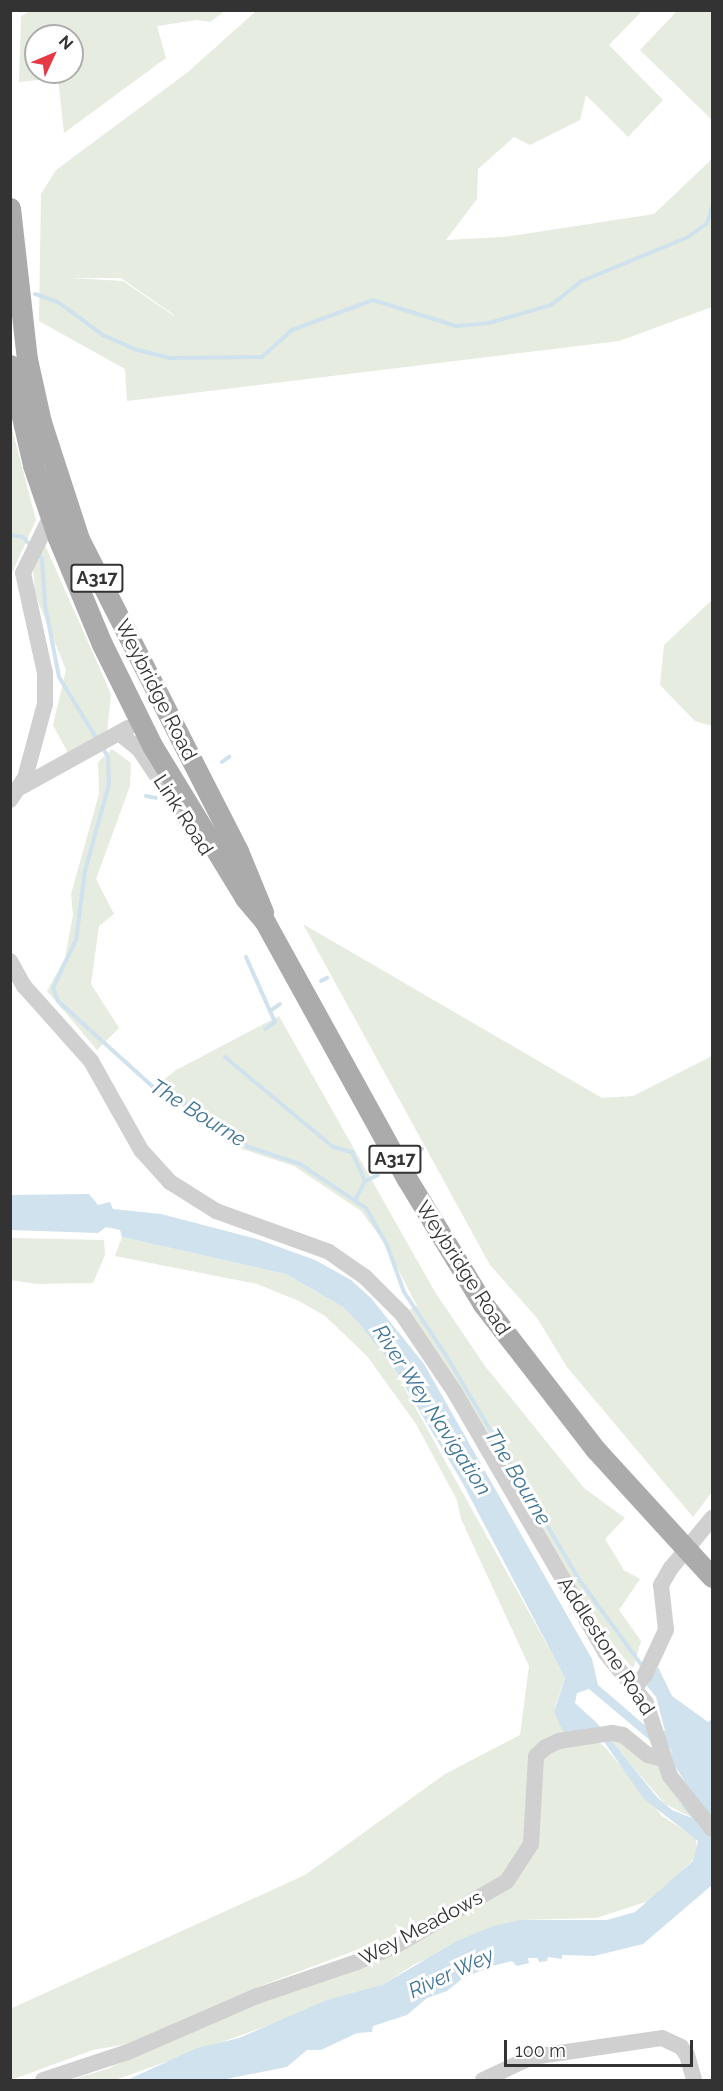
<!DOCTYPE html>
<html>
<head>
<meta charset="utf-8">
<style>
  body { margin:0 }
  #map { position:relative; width:723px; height:2091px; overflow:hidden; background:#fff; font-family:Raleway,sans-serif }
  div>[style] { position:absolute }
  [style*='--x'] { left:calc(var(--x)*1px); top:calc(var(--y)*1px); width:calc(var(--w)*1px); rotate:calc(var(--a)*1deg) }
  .green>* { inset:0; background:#e6ecdf }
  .water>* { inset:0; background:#cfe2ee }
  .stream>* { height:4px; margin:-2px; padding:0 2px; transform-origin:2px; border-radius:2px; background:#cfe2ee }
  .minor>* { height:16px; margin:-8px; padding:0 8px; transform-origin:8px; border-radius:8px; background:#d0d0d0 }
  .major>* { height:21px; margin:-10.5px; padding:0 10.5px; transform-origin:10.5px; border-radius:10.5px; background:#ababab }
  span { translate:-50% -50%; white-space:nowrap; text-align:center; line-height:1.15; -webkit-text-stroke:6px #fff; paint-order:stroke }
  .shield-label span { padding:2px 4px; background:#fff; border:2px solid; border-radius:4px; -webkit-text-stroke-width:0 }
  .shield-label { font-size:18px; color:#333; font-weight:700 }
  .street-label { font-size:20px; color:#333 }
  .water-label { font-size:21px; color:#3f7597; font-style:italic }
  .frame { position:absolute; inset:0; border:12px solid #333; pointer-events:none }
  .north { position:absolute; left:24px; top:24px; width:60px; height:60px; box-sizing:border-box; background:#fff; border:2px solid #adadad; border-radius:50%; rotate:46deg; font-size:16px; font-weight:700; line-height:24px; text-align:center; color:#333 }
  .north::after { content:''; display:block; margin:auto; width:21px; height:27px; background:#e63946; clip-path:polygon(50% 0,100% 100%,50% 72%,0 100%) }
  .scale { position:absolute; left:504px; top:2040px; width:189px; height:27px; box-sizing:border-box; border:3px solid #333; border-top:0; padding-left:8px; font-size:18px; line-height:21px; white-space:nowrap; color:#333; -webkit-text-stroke:4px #fff; paint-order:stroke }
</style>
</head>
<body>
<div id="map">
  <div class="green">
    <i style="clip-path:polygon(evenodd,32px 10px,225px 10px,225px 11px,210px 22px,197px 20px,157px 26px,166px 58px,64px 133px,58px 78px,19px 82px,21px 16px,32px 10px,36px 36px,72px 36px,72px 72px,36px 72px,36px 36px)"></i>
    <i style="clip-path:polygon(evenodd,256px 11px,642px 11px,609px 45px,663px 100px,628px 137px,586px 95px,580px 120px,530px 145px,514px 137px,478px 169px,477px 199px,446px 240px,504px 237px,654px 214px,712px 159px,712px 307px,619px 341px,127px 401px,125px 369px,39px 321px,41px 194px,56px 170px,188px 72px,256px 11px,121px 278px,174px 315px,174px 316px,123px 281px,72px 278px,121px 278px)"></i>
    <i style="clip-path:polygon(677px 11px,712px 11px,712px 120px,640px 50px)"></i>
    <i style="clip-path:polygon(11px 425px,36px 520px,11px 575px,10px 574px)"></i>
    <i style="clip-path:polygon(45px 545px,111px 694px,107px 732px,68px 753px,53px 725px,66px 670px,35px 594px,33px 571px)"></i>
    <i style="clip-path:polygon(712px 600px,712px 726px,695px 721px,660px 685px,664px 645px)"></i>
    <i style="clip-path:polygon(112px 749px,131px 763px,130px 786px,96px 879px,114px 914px,99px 926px,91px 984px,119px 1028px,97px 1050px,47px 991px,65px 958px,73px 915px,71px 894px,99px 794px,98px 762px)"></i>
    <i style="clip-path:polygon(303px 924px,602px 1098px,633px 1096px,712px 1056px,712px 1492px,693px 1517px,567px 1367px,537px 1318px,490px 1265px)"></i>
    <i style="clip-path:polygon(279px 1016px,435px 1292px,485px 1366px,584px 1488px,625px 1518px,605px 1539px,624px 1570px,640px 1579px,619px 1610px,641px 1641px,633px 1669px,608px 1638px,409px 1310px,417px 1306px,384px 1242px,361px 1211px,294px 1166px,242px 1149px,198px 1116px,152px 1089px,176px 1070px)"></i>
    <i style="clip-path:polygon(122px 1237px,286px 1274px,343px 1307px,368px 1330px,389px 1360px,565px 1677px,555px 1707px,605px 1747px,662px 1816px,696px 1838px,697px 1856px,652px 1900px,596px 1918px,520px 1920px,415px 1964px,382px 1985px,115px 2080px,70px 2080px,107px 2069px,477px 1905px,263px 1985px,127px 2044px,93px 2050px,11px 2080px,10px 2009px,305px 1875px,445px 1774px,520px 1735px,529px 1666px,461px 1519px,457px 1500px,416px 1424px,367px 1356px,325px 1316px,299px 1301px,257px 1284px,115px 1256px)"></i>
    <i style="clip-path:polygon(11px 1238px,104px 1240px,105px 1255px,93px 1283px,37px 1284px,11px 1280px)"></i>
    <i style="clip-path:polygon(607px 1737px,663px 1759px,683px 1801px,681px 1805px,693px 1818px,665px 1804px)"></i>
  </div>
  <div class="water">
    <i style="clip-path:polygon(evenodd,89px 1194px,98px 1205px,110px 1202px,113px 1209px,161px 1214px,257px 1239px,315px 1260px,351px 1280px,371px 1298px,424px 1364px,592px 1659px,598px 1685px,648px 1728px,665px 1731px,656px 1697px,647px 1686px,658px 1667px,672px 1696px,708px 1722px,712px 1719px,712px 1885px,643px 1944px,594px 1956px,562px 1955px,562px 1959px,548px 1957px,547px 1961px,539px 1962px,538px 1958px,528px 1958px,529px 1963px,517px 1966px,512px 1961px,492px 1966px,463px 1978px,447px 1991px,427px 1998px,407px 2015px,373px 2026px,372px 2032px,357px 2033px,321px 2050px,307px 2050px,287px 2067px,221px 2080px,127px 2080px,197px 2048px,239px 2038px,327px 2000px,382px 1985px,457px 1941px,493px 1926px,520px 1920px,607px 1920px,635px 1912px,693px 1861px,698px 1841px,644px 1799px,602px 1739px,564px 1733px,554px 1712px,565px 1678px,462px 1482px,389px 1360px,357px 1321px,343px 1307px,286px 1274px,122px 1237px,120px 1230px,106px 1227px,98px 1233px,11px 1230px,11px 1195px,89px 1194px,589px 1689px,652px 1742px,670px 1748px,674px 1765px,691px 1791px,681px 1805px,692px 1818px,672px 1810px,657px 1797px,597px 1723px,575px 1703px,577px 1693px,589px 1689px)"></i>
  </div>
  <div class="stream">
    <i style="--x:35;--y:294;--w:24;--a:19"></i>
    <i style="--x:58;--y:302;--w:56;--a:36.3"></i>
    <i style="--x:103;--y:335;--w:34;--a:24"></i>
    <i style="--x:134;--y:349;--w:36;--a:14"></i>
    <i style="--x:169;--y:358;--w:93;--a:-0.6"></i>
    <i style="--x:262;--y:357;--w:40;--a:-42"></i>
    <i style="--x:292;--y:330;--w:86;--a:-20.3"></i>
    <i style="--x:373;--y:300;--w:87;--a:17.4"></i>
    <i style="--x:456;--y:326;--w:33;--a:-5"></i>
    <i style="--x:489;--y:323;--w:65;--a:-16.2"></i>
    <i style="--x:551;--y:305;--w:39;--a:-38"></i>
    <i style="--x:582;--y:281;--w:115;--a:-22.5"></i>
    <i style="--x:688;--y:237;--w:24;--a:-36"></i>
    <i style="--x:707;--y:223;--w:16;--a:-72"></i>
    <i style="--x:10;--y:535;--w:13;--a:9"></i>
    <i style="--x:23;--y:537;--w:11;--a:49"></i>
    <i style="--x:37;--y:553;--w:7;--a:45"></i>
    <i style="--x:42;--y:558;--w:47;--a:86.3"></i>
    <i style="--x:45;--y:605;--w:73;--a:79"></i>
    <i style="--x:59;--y:677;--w:75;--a:58.6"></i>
    <i style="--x:102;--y:747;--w:12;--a:59"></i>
    <i style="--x:108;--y:757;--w:27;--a:88"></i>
    <i style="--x:109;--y:784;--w:90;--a:105.4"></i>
    <i style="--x:85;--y:871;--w:70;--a:97.4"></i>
    <i style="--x:76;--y:940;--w:53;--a:115.6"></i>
    <i style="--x:53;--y:988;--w:14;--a:69"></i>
    <i style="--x:58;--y:1001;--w:127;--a:42.1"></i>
    <i style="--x:152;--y:1086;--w:61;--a:28.2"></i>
    <i style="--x:206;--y:1115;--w:51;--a:37.8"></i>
    <i style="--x:246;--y:1146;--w:57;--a:18.4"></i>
    <i style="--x:300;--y:1164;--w:79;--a:33.7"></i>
    <i style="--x:366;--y:1208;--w:43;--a:60.4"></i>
    <i style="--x:387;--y:1245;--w:50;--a:70.1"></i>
    <i style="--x:404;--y:1292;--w:78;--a:56.5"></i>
    <i style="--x:447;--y:1357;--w:257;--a:59.3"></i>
    <i style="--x:578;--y:1578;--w:110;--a:53.9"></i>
    <i style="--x:222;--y:762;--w:9;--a:-36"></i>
    <i style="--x:146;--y:796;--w:10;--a:11"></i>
    <i style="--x:246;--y:957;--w:71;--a:66"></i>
    <i style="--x:275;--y:1022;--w:12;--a:145"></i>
    <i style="--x:321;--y:981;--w:7;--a:-27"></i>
    <i style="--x:270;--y:1011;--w:12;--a:-35"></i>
    <i style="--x:225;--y:1057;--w:141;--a:39.8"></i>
    <i style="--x:333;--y:1147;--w:20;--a:15"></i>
    <i style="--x:352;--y:1152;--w:32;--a:66"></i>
    <i style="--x:365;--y:1181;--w:20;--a:117"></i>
    <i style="--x:416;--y:1152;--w:7;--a:-27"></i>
    <i style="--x:365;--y:1181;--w:14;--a:-25"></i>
  </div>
  <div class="minor">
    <i style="--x:119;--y:733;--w:26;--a:39"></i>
    <i style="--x:139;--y:749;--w:90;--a:56.3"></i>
    <i style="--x:21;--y:787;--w:122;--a:-28.9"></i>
    <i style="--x:10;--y:800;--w:27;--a:-56"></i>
    <i style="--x:25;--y:778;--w:77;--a:-74.9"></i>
    <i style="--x:45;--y:704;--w:31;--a:-90"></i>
    <i style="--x:45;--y:673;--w:102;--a:-102.4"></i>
    <i style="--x:23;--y:573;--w:61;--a:-63.9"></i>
    <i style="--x:10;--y:961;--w:29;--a:61"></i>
    <i style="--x:24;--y:986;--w:101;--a:48.2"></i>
    <i style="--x:91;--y:1061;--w:102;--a:60.7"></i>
    <i style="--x:141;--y:1150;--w:43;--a:47.8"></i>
    <i style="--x:170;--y:1182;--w:54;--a:32.2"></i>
    <i style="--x:216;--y:1211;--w:120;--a:19.9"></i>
    <i style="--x:329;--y:1252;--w:44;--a:34.8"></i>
    <i style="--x:365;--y:1277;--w:52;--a:45"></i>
    <i style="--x:402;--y:1314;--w:93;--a:56"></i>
    <i style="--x:454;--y:1391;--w:302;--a:59.9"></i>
    <i style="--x:605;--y:1652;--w:65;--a:51.2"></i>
    <i style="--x:646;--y:1703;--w:77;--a:71.8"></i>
    <i style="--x:670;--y:1776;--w:68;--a:51.6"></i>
    <i style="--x:635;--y:1687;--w:16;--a:-50"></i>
    <i style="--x:645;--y:1675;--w:50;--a:-65"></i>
    <i style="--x:666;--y:1630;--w:45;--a:-96.3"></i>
    <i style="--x:661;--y:1585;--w:20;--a:-60"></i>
    <i style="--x:671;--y:1568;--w:65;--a:-50.6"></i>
    <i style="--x:43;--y:2080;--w:89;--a:-18.2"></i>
    <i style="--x:128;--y:2052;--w:141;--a:-23.5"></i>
    <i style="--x:257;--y:1996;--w:106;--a:-18.8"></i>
    <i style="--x:357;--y:1962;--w:41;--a:-22.8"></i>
    <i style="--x:395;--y:1946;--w:129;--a:-30.1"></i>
    <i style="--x:507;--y:1881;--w:44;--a:-57"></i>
    <i style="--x:531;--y:1844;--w:88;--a:-86.7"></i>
    <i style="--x:536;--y:1756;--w:13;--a:-42"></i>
    <i style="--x:546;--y:1747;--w:14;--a:-25"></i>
    <i style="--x:559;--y:1741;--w:54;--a:-8.6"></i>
    <i style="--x:612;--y:1733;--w:11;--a:10"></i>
    <i style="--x:623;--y:1735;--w:32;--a:39"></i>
    <i style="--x:648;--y:1755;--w:16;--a:15"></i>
    <i style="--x:483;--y:2080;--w:54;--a:-25.1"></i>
    <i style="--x:532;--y:2057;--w:131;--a:-8.3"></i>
    <i style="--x:662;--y:2038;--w:21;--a:25"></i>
    <i style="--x:681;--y:2047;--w:10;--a:53"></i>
    <i style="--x:687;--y:2055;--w:26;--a:74"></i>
  </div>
  <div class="major">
    <i style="--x:10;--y:208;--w:152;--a:83.6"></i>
    <i style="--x:27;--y:359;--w:65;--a:77.5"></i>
    <i style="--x:41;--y:422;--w:123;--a:72"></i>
    <i style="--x:79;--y:539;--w:350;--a:63"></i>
    <i style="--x:238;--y:851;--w:66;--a:67.7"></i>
    <i style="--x:10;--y:365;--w:103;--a:77"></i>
    <i style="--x:33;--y:465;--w:77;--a:71.1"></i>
    <i style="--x:58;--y:538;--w:115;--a:67.5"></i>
    <i style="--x:102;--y:644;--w:115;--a:63.7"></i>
    <i style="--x:153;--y:747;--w:177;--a:58.6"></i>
    <i style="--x:245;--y:898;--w:31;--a:50"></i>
    <i style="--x:265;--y:922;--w:294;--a:61.1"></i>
    <i style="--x:407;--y:1179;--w:146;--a:58.7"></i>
    <i style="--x:483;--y:1304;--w:185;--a:52.3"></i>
    <i style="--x:596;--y:1450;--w:172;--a:47.6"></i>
  </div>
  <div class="shield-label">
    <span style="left:97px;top:578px">A317</span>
    <span style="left:395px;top:1159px">A317</span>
  </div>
  <div class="street-label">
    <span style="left:156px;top:690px;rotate:63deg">Weybridge Road</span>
    <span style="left:183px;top:815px;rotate:57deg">Link Road</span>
    <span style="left:463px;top:1268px;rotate:57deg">Weybridge Road</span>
    <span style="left:606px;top:1646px;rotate:57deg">Addlestone Road</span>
    <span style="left:421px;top:1928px;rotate:-28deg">Wey Meadows</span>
  </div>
  <div class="water-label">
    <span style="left:198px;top:1113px;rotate:32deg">The Bourne</span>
    <span style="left:432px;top:1410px;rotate:57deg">River Wey Navigation</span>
    <span style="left:518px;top:1477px;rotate:59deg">The Bourne</span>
    <span style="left:451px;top:1973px;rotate:-25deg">River Wey</span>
  </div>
  <div class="frame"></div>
  <div class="north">N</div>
  <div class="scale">100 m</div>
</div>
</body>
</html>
